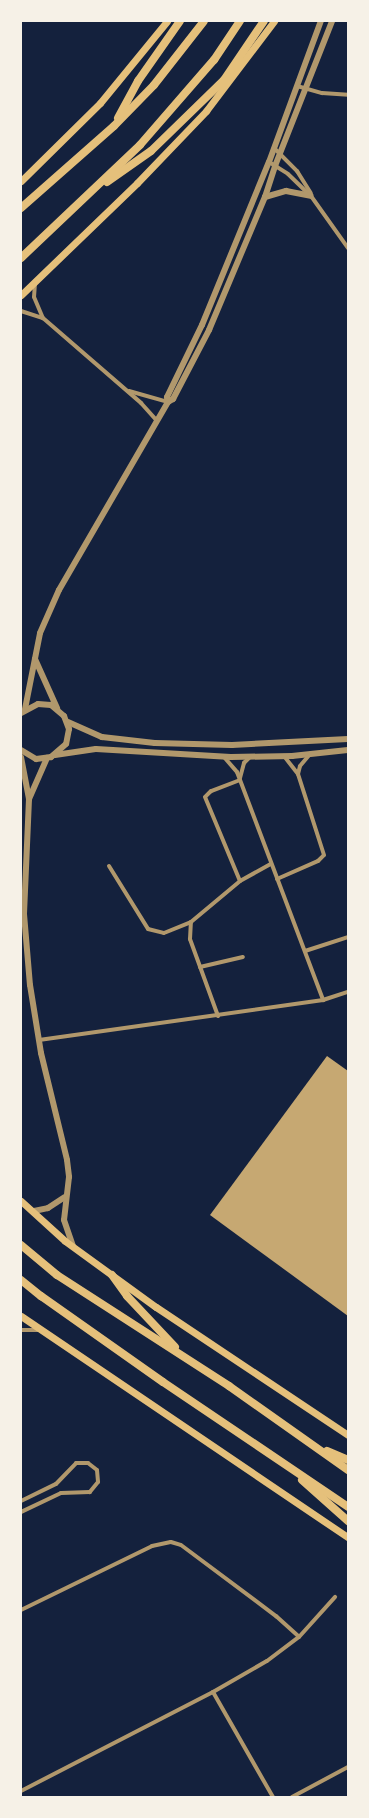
<!DOCTYPE html>
<html>
<head>
<meta charset="utf-8">
<style>
  body { margin:0 }
  #map { position:relative; width:369px; height:1818px; overflow:hidden; background:#14213d; font-family:Helvetica,sans-serif }
  div>[style] { position:absolute }
  [style*='--x'] { left:calc(var(--x)*1px); top:calc(var(--y)*1px); width:calc(var(--w)*1px); rotate:calc(var(--a)*1deg) }
  .building>* { inset:0; background:#c6a872 }
  .minor>* { height:4px; margin:-2px; padding:0 2px; transform-origin:2px; border-radius:2px; background:#b1986c }
  .tertiary>* { height:6px; margin:-3px; padding:0 3px; transform-origin:3px; border-radius:3px; background:#b1986c }
  .secondary>* { height:7px; margin:-3.5px; padding:0 3.5px; transform-origin:3.5px; border-radius:3.5px; background:#e5c07b }
  .trunk>* { height:8px; margin:-4px; padding:0 4px; transform-origin:4px; border-radius:4px; background:#e5c07b }
  span { translate:-50% -50%; white-space:nowrap; text-align:center; line-height:1.15; -webkit-text-stroke:3px #f6f1e7; paint-order:stroke }
  .frame { position:absolute; inset:0; border:22px solid #f6f1e7; pointer-events:none }
</style>
</head>
<body>
<div id="map">
  <div class="building">
    <i style="clip-path:polygon(327px 1056px,348px 1071px,348px 1316px,210px 1215px)"></i>
  </div>
  <div class="minor">
    <i style="--x:297;--y:86;--w:26;--a:16"></i>
    <i style="--x:322;--y:93;--w:26;--a:4"></i>
    <i style="--x:274;--y:148;--w:33;--a:45"></i>
    <i style="--x:297;--y:171;--w:26;--a:58"></i>
    <i style="--x:269;--y:162;--w:22;--a:32"></i>
    <i style="--x:288;--y:174;--w:32;--a:44"></i>
    <i style="--x:311;--y:196;--w:64;--a:54.6"></i>
    <i style="--x:35;--y:283;--w:14;--a:94"></i>
    <i style="--x:34;--y:297;--w:23;--a:67"></i>
    <i style="--x:21;--y:311;--w:23;--a:18"></i>
    <i style="--x:43;--y:318;--w:130;--a:40.9"></i>
    <i style="--x:141;--y:403;--w:24;--a:48"></i>
    <i style="--x:129;--y:391;--w:41;--a:15.8"></i>
    <i style="--x:224;--y:757;--w:20;--a:49"></i>
    <i style="--x:237;--y:772;--w:244;--a:69.3"></i>
    <i style="--x:298;--y:774;--w:8;--a:-76"></i>
    <i style="--x:300;--y:766;--w:16;--a:-50"></i>
    <i style="--x:240;--y:778;--w:16;--a:-75"></i>
    <i style="--x:244;--y:763;--w:8;--a:-45"></i>
    <i style="--x:240;--y:780;--w:31;--a:159"></i>
    <i style="--x:211;--y:791;--w:8;--a:135"></i>
    <i style="--x:205;--y:797;--w:91;--a:67.4"></i>
    <i style="--x:109;--y:866;--w:74;--a:58.2"></i>
    <i style="--x:148;--y:929;--w:16;--a:14"></i>
    <i style="--x:164;--y:933;--w:29;--a:-22"></i>
    <i style="--x:277;--y:879;--w:45;--a:-23.7"></i>
    <i style="--x:318;--y:861;--w:8;--a:-45"></i>
    <i style="--x:324;--y:855;--w:85;--a:-107.8"></i>
    <i style="--x:298;--y:774;--w:23;--a:-128"></i>
    <i style="--x:305;--y:951;--w:45;--a:-18"></i>
    <i style="--x:200;--y:967;--w:44;--a:-13.1"></i>
    <i style="--x:218;--y:1016;--w:82;--a:-110"></i>
    <i style="--x:190;--y:939;--w:17;--a:-87"></i>
    <i style="--x:191;--y:922;--w:64;--a:-39.9"></i>
    <i style="--x:240;--y:881;--w:35;--a:-29"></i>
    <i style="--x:39;--y:1040;--w:287;--a:-8"></i>
    <i style="--x:323;--y:1000;--w:26;--a:-18"></i>
    <i style="--x:21;--y:1330;--w:17;--a:0"></i>
    <i style="--x:21;--y:1501;--w:39;--a:-26"></i>
    <i style="--x:56;--y:1484;--w:29;--a:-46"></i>
    <i style="--x:76;--y:1463;--w:12;--a:0"></i>
    <i style="--x:88;--y:1463;--w:11;--a:38"></i>
    <i style="--x:97;--y:1470;--w:12;--a:85"></i>
    <i style="--x:98;--y:1482;--w:13;--a:129"></i>
    <i style="--x:90;--y:1492;--w:29;--a:178"></i>
    <i style="--x:61;--y:1493;--w:44;--a:154.6"></i>
    <i style="--x:21;--y:1610;--w:146;--a:-26"></i>
    <i style="--x:152;--y:1546;--w:19;--a:-12"></i>
    <i style="--x:171;--y:1542;--w:10;--a:17"></i>
    <i style="--x:181;--y:1545;--w:119;--a:36.8"></i>
    <i style="--x:276;--y:1616;--w:31;--a:42"></i>
    <i style="--x:213;--y:1692;--w:121;--a:60.3"></i>
    <i style="--x:21;--y:1791;--w:216;--a:-27.3"></i>
    <i style="--x:213;--y:1692;--w:62;--a:-29.9"></i>
    <i style="--x:267;--y:1661;--w:40;--a:-37"></i>
    <i style="--x:299;--y:1637;--w:54;--a:-48"></i>
    <i style="--x:292;--y:1797;--w:64;--a:-28.2"></i>
  </div>
  <div class="tertiary">
    <i style="--x:265;--y:197;--w:22;--a:-16"></i>
    <i style="--x:286;--y:191;--w:25;--a:11"></i>
    <i style="--x:168;--y:402;--w:5;--a:-101"></i>
    <i style="--x:167;--y:397;--w:80;--a:-64.1"></i>
    <i style="--x:202;--y:325;--w:176;--a:-67.7"></i>
    <i style="--x:269;--y:162;--w:150;--a:-69.8"></i>
    <i style="--x:35;--y:659;--w:54;--a:65.8"></i>
    <i style="--x:25;--y:709;--w:77;--a:-78.8"></i>
    <i style="--x:40;--y:633;--w:47;--a:-66.2"></i>
    <i style="--x:59;--y:590;--w:217;--a:-59.9"></i>
    <i style="--x:168;--y:402;--w:6;--a:-31"></i>
    <i style="--x:173;--y:399;--w:78;--a:-62.4"></i>
    <i style="--x:209;--y:330;--w:144;--a:-67.2"></i>
    <i style="--x:265;--y:197;--w:33;--a:-72"></i>
    <i style="--x:275;--y:166;--w:156;--a:-68.5"></i>
    <i style="--x:21;--y:713;--w:19;--a:-28"></i>
    <i style="--x:38;--y:704;--w:13;--a:4"></i>
    <i style="--x:51;--y:705;--w:17;--a:40"></i>
    <i style="--x:64;--y:716;--w:14;--a:69"></i>
    <i style="--x:69;--y:729;--w:15;--a:101"></i>
    <i style="--x:66;--y:744;--w:20;--a:139"></i>
    <i style="--x:51;--y:757;--w:15;--a:172"></i>
    <i style="--x:36;--y:759;--w:17;--a:-149"></i>
    <i style="--x:68;--y:722;--w:37;--a:24"></i>
    <i style="--x:102;--y:737;--w:53;--a:6.5"></i>
    <i style="--x:155;--y:743;--w:77;--a:1.5"></i>
    <i style="--x:232;--y:745;--w:116;--a:-3"></i>
    <i style="--x:55;--y:755;--w:41;--a:-8.3"></i>
    <i style="--x:96;--y:749;--w:135;--a:3.4"></i>
    <i style="--x:231;--y:757;--w:61;--a:-0.9"></i>
    <i style="--x:292;--y:756;--w:56;--a:-6.1"></i>
    <i style="--x:21;--y:757;--w:43;--a:79.2"></i>
    <i style="--x:29;--y:799;--w:115;--a:92.5"></i>
    <i style="--x:24;--y:914;--w:71;--a:85.2"></i>
    <i style="--x:30;--y:985;--w:69;--a:80.8"></i>
    <i style="--x:41;--y:1053;--w:110;--a:76.3"></i>
    <i style="--x:67;--y:1160;--w:17;--a:83"></i>
    <i style="--x:69;--y:1177;--w:43;--a:96.6"></i>
    <i style="--x:64;--y:1220;--w:28;--a:71"></i>
    <i style="--x:29;--y:799;--w:45;--a:-66.3"></i>
    <i style="--x:34;--y:1211;--w:14;--a:-12"></i>
    <i style="--x:48;--y:1208;--w:20;--a:-33"></i>
  </div>
  <div class="secondary">
    <i style="--x:21;--y:181;--w:111;--a:-44.6"></i>
    <i style="--x:100;--y:103;--w:106;--a:-50.7"></i>
    <i style="--x:21;--y:295;--w:161;--a:-44"></i>
    <i style="--x:137;--y:183;--w:100;--a:-46.2"></i>
    <i style="--x:206;--y:111;--w:113;--a:-52.9"></i>
    <i style="--x:21;--y:1201;--w:59;--a:42.3"></i>
    <i style="--x:65;--y:1241;--w:112;--a:36"></i>
    <i style="--x:156;--y:1307;--w:231;--a:33.7"></i>
    <i style="--x:21;--y:1316;--w:395;--a:34.1"></i>
  </div>
  <div class="trunk">
    <i style="--x:118;--y:118;--w:42;--a:-61.6"></i>
    <i style="--x:138;--y:81;--w:73;--a:-55"></i>
    <i style="--x:107;--y:182;--w:54;--a:-35.2"></i>
    <i style="--x:151;--y:151;--w:102;--a:-44.2"></i>
    <i style="--x:224;--y:80;--w:71;--a:-55.9"></i>
    <i style="--x:21;--y:208;--w:124;--a:-41.4"></i>
    <i style="--x:114;--y:126;--w:57;--a:-45.7"></i>
    <i style="--x:154;--y:85;--w:81;--a:-52"></i>
    <i style="--x:21;--y:258;--w:164;--a:-43.5"></i>
    <i style="--x:140;--y:145;--w:113;--a:-49"></i>
    <i style="--x:214;--y:60;--w:47;--a:-56.3"></i>
    <i style="--x:21;--y:1245;--w:47;--a:39.8"></i>
    <i style="--x:57;--y:1275;--w:205;--a:32.8"></i>
    <i style="--x:229;--y:1386;--w:146;--a:35.2"></i>
    <i style="--x:112;--y:1275;--w:26;--a:54"></i>
    <i style="--x:127;--y:1296;--w:70;--a:46.7"></i>
    <i style="--x:21;--y:1280;--w:26;--a:39"></i>
    <i style="--x:41;--y:1296;--w:149;--a:35.2"></i>
    <i style="--x:163;--y:1382;--w:223;--a:34"></i>
    <i style="--x:327;--y:1451;--w:23;--a:23"></i>
    <i style="--x:302;--y:1480;--w:62;--a:41.7"></i>
  </div>
  <div class="frame"></div>
</div>
</body>
</html>
